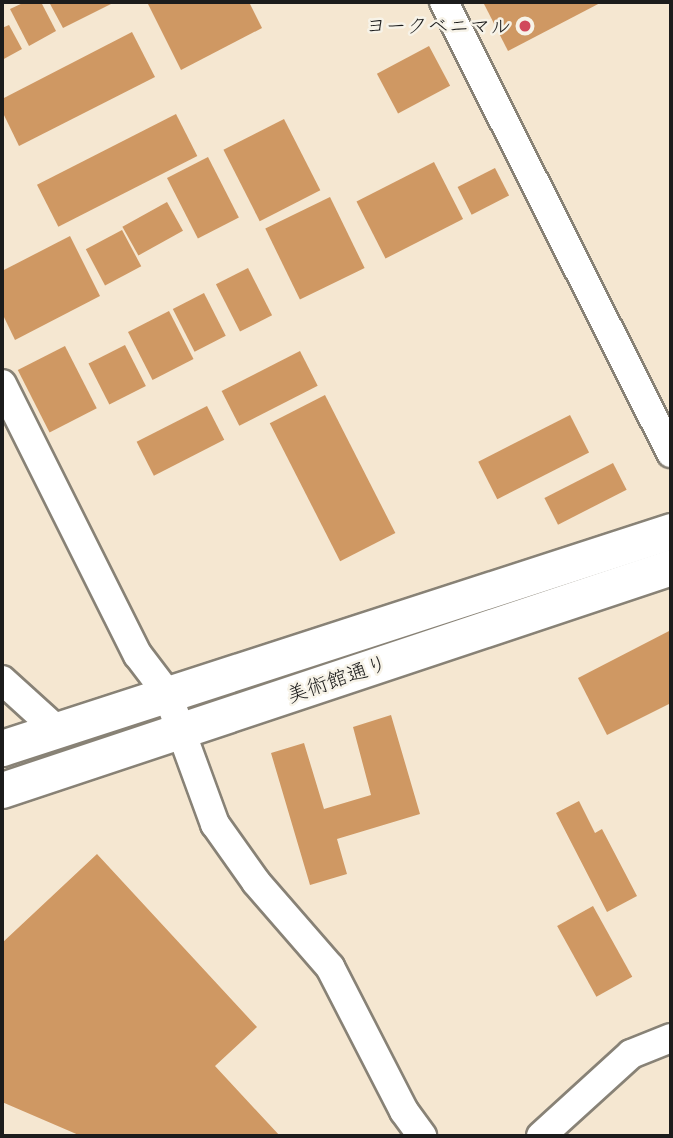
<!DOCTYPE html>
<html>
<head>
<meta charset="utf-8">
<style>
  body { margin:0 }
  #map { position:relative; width:673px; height:1138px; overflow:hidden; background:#f5e7d1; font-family:Itim,"Klee One",sans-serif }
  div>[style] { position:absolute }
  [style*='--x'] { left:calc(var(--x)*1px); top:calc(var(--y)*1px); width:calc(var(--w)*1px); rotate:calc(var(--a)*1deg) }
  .building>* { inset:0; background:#cf9863; transform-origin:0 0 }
  .roads { filter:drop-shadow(2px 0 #888276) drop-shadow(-2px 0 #888276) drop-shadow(0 2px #888276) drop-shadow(0 -2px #888276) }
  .minor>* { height:28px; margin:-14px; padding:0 14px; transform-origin:14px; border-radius:14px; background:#fff }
  .tertiary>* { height:35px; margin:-17.5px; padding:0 17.5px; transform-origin:17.5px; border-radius:17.5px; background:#fff }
  .dots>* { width:19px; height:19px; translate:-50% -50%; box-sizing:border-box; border:4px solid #f7f3e8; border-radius:50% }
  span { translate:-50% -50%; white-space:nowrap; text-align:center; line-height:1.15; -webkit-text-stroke:5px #f7f3e8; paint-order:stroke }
  .poi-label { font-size:21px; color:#1c1c1c }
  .right { translate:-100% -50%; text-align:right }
  .street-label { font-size:21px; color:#1c1c1c }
  .frame { position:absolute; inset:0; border:4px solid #1c1c1c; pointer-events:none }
</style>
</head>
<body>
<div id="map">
  <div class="building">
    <i style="clip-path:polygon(25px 2px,41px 2px,56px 31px,29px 46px,10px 9px)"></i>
    <i style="clip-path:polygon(49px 2px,115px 2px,63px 28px)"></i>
    <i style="clip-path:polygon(147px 2px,249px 2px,262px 28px,181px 70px)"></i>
    <i style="clip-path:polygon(483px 2px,602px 2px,508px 51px)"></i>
    <i style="clip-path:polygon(9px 25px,22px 49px,2px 60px,2px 28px)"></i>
    <i style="clip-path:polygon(132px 32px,155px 77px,19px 146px,2px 111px,2px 99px)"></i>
    <i style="left:429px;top:46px;width:45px;height:59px;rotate:62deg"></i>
    <i style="left:176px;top:114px;width:47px;height:156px;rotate:63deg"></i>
    <i style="left:284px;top:119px;width:80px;height:68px;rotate:63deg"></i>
    <i style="left:208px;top:157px;width:68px;height:46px;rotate:63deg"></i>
    <i style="left:434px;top:162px;width:64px;height:87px;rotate:63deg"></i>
    <i style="left:495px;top:168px;width:31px;height:42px;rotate:63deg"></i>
    <i style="left:330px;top:197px;width:79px;height:72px;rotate:64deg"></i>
    <i style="left:167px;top:202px;width:33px;height:51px;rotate:61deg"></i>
    <i style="left:122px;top:230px;width:41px;height:41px;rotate:62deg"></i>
    <i style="clip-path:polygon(70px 236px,100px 296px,15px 340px,2px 313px,2px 271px)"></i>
    <i style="left:248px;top:268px;width:53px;height:36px;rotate:63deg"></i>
    <i style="left:204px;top:293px;width:48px;height:35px;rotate:63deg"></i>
    <i style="left:169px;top:311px;width:54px;height:46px;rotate:63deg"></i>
    <i style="left:125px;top:345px;width:46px;height:41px;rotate:63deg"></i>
    <i style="left:65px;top:346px;width:70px;height:53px;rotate:63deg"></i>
    <i style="left:300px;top:351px;width:39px;height:88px;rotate:63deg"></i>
    <i style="left:325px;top:395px;width:155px;height:62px;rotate:63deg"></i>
    <i style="left:207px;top:406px;width:38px;height:79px;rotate:63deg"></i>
    <i style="left:570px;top:415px;width:42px;height:103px;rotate:63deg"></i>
    <i style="left:613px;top:463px;width:30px;height:77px;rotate:63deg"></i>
    <i style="clip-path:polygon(671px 630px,671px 703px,607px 735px,578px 678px)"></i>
    <i style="clip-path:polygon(391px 715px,420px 814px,337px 839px,347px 874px,310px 885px,271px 753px,304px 743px,324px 809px,371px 795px,353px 727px)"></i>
    <i style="clip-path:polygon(579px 801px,595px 833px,602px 829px,637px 896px,607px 912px,556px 813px)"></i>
    <i style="clip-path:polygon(97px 854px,257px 1027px,215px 1066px,280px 1136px,81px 1136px,2px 1102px,2px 943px)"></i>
    <i style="left:593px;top:906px;width:81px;height:41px;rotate:61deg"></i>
  </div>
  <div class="roads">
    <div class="minor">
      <i style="--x:444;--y:2;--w:505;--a:63.28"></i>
      <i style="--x:2;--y:384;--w:303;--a:63.4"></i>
      <i style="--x:138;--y:655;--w:48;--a:52.7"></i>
      <i style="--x:167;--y:693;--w:140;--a:69.9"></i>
      <i style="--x:215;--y:824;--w:71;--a:54.7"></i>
      <i style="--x:256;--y:882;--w:113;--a:49"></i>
      <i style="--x:330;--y:967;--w:162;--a:62.8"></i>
      <i style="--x:404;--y:1111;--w:31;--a:54"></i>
      <i style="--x:2;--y:680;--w:73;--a:42.2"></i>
      <i style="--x:541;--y:1136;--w:122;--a:-42.3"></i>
      <i style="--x:631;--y:1054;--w:43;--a:-21.8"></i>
    </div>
    <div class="tertiary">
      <i style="--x:2;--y:748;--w:703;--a:-17.97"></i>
      <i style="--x:2;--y:790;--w:705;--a:-18.43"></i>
    </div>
  </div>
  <div class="dots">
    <i style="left:525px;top:26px;background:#d1495b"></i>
  </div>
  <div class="poi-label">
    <span class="right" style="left:511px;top:26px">ヨークベニマル</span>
  </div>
  <div class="street-label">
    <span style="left:337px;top:679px;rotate:-19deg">美術館通り</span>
  </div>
  <div class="frame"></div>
</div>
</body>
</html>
